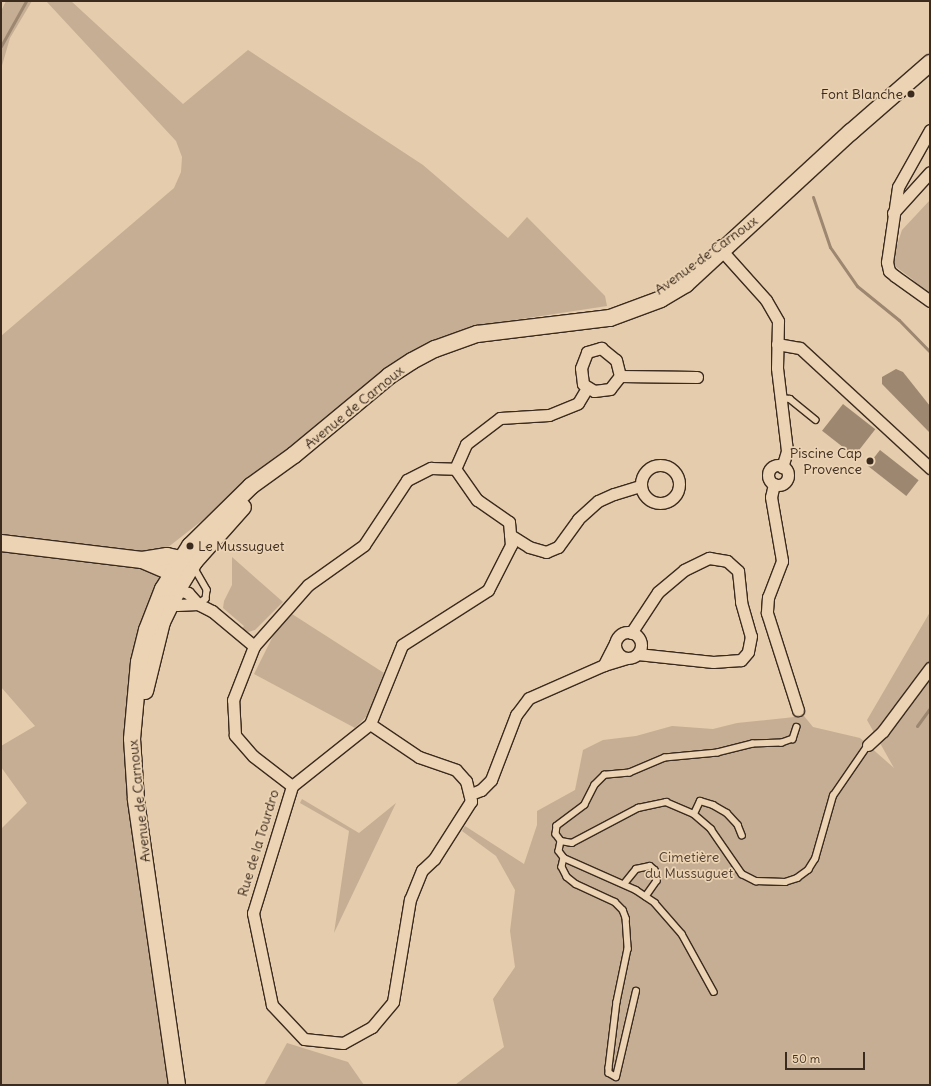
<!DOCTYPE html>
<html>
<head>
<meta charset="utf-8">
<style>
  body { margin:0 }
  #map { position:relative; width:931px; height:1086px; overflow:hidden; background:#e4ccad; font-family:Delius,sans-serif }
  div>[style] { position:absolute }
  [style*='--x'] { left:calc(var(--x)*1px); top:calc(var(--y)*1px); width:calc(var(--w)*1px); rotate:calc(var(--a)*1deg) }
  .green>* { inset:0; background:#c5ae93 }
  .water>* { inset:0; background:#9d8770; transform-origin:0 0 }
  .stream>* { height:3px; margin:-1.5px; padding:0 1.5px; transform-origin:1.5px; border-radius:1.5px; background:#9d8770 }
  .roads { filter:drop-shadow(1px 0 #3b2a1e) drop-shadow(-1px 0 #3b2a1e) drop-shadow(0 1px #3b2a1e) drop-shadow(0 -1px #3b2a1e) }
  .lane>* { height:5.5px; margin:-2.75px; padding:0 2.75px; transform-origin:2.75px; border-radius:2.75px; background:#ebd3b3 }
  .street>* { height:11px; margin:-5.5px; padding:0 5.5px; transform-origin:5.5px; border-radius:5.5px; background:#ebd3b3 }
  .street>.ring { margin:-5.5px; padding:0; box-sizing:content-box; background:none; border:11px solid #ebd3b3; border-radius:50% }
  .secondary>* { height:16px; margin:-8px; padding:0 8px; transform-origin:8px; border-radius:8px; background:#ebd3b3 }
  .dots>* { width:11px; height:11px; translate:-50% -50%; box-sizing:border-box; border:2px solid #ebd3b3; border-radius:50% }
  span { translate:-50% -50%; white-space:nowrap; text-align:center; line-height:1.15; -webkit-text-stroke:3.5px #ebd3b3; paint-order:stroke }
  .poi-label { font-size:14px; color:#3b2a1e }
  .right { translate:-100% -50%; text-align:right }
  .left { translate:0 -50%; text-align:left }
  .street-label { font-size:14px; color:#3b2a1e }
  .park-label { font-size:14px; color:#503e30 }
  .frame { position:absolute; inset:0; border:2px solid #3b2a1e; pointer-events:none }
  .scale { position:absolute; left:785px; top:1052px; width:80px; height:18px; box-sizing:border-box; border:2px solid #3b2a1e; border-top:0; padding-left:5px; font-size:12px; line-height:14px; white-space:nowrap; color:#3b2a1e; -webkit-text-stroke:3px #ebd3b3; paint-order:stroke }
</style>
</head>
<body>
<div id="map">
  <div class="green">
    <i style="clip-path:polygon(6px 1px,32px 1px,10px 38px,1px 69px,1px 11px)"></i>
    <i style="clip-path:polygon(46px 1px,71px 1px,183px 104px,248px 50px,423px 165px,508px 238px,527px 217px,605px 296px,607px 306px,469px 327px,420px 350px,167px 548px,145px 555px,1px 537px,1px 336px,174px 188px,181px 172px,182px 157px,176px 141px)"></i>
    <i style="clip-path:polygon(930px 200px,930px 299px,912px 279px,891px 263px,902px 230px)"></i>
    <i style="clip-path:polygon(1px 549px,142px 566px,160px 578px,130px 667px,123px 743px,129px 810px,170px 1085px,1px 1085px,1px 829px,27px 803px,1px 767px,1px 746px,35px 726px,1px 687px)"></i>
    <i style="clip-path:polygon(232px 557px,283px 602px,255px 630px,248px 632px,241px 630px,244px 626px,223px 608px,224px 601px,232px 585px)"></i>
    <i style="clip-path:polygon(930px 612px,930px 1085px,455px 1085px,504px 1047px,493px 999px,515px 967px,510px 931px,515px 890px,496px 856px,462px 831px,465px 826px,524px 864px,537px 825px,537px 811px,575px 790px,583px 750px,603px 740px,636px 736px,672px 726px,713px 729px,737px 723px,804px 716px,813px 727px,860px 738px,894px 768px,867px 720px)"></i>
    <i style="clip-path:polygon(292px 614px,384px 673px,367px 716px,355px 728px,254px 674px,275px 632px)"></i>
    <i style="clip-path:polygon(302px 799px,359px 833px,396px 803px,334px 933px,349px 831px,300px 803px)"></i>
    <i style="clip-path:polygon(287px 1043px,348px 1062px,364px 1085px,264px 1085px)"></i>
  </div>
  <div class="water">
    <i style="clip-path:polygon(896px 369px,903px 372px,930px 406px,930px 433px,882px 384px,882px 377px)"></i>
    <i style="left:843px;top:404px;width:41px;height:34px;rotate:38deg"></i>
    <i style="left:880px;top:450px;width:49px;height:20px;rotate:38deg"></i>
  </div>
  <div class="stream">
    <i style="--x:1;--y:46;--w:51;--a:-60.9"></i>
    <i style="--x:813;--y:197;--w:53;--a:71.2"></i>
    <i style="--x:830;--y:247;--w:47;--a:55.3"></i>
    <i style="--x:857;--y:286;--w:54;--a:39"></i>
    <i style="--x:899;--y:320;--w:45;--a:45.9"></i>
    <i style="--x:917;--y:726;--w:22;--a:-54"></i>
  </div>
  <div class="roads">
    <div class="lane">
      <i style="--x:781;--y:398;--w:9;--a:6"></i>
      <i style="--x:790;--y:399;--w:33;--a:39"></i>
      <i style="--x:195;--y:569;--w:24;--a:60"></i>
      <i style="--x:207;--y:590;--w:9;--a:96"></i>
      <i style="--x:206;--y:599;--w:9;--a:148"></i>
      <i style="--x:797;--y:727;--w:13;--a:108"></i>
      <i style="--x:793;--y:739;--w:12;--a:160"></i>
      <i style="--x:782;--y:743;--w:29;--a:178"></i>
      <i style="--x:753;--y:744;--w:36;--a:166"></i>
      <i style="--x:718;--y:753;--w:53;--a:174.6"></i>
      <i style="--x:665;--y:758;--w:38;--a:157"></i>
      <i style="--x:630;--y:773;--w:25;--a:175"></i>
      <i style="--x:605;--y:775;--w:14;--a:135"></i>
      <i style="--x:595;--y:785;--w:22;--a:117"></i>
      <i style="--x:585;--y:805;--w:35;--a:143"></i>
      <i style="--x:557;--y:826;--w:8;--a:97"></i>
      <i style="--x:556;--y:834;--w:9;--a:54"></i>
      <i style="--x:561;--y:841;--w:11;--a:10"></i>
      <i style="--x:572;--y:843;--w:75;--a:-27.9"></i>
      <i style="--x:638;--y:808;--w:29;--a:-12"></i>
      <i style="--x:666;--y:802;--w:30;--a:23"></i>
      <i style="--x:694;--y:814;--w:23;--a:41"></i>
      <i style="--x:711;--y:829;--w:55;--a:55.4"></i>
      <i style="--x:742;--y:874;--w:16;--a:27"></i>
      <i style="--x:756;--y:881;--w:29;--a:2"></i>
      <i style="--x:785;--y:882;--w:13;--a:-18"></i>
      <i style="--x:797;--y:878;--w:14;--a:-36"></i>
      <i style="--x:808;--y:870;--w:13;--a:-58"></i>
      <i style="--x:815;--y:859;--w:66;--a:-74.1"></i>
      <i style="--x:833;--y:796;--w:62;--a:-55.5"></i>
      <i style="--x:694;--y:814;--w:14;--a:-65"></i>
      <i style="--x:700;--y:801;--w:14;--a:17"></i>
      <i style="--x:713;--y:805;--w:16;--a:30"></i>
      <i style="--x:727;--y:813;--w:16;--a:47"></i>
      <i style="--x:738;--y:825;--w:11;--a:68"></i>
      <i style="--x:561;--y:841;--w:10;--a:101"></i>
      <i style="--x:559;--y:851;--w:9;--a:54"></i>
      <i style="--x:564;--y:858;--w:79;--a:24"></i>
      <i style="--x:636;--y:890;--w:23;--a:34"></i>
      <i style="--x:655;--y:903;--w:41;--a:48.9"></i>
      <i style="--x:682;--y:934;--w:66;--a:61.1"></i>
      <i style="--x:564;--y:858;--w:9;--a:103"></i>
      <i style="--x:562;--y:867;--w:11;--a:63"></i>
      <i style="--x:567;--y:877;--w:11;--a:38"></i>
      <i style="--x:576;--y:884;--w:43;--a:24.8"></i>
      <i style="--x:615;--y:902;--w:11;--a:45"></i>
      <i style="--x:623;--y:910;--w:9;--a:69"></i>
      <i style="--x:626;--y:918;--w:31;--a:86"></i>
      <i style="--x:628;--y:949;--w:54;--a:101.7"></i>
      <i style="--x:617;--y:1002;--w:66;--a:96.9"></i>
      <i style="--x:609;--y:1068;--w:5;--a:90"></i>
      <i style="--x:609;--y:1073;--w:8;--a:30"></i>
      <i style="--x:616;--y:1077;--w:88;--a:-76.9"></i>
      <i style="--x:624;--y:884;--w:19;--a:-51"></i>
      <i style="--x:636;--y:869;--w:14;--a:-12"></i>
      <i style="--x:650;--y:866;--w:6;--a:39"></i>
      <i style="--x:655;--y:870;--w:11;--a:80"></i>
      <i style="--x:657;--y:881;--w:19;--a:125"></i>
    </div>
    <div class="street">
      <i style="--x:930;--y:130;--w:65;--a:119.3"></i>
      <i style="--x:898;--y:187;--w:76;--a:98.3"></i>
      <i style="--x:887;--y:262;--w:9;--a:77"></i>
      <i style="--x:889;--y:271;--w:8;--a:40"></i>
      <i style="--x:895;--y:276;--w:43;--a:35.5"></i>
      <i style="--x:893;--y:213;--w:55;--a:-47.9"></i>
      <i style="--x:721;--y:245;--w:7;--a:74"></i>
      <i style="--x:723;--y:252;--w:64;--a:48.1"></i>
      <i style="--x:766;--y:300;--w:24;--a:60"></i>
      <i style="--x:778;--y:321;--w:47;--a:91.2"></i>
      <i style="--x:777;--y:368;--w:84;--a:83.1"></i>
      <i style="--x:787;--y:451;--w:17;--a:107"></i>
      <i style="--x:777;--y:344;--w:23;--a:10"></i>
      <i style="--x:800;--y:348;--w:177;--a:42.7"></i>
      <i style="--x:601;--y:348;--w:19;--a:39"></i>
      <i style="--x:616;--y:360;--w:16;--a:76"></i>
      <i style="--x:620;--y:376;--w:16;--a:128"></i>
      <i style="--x:610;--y:389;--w:16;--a:173"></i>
      <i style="--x:594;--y:391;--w:13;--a:-148"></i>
      <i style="--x:583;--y:384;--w:16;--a:-97"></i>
      <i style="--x:581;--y:368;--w:17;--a:-69"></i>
      <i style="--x:587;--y:352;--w:15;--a:-16"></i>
      <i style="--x:620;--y:376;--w:77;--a:0.7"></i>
      <i class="ring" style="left:641px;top:465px;width:27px;height:27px"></i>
      <i class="ring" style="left:768px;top:465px;width:9px;height:9px"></i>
      <i style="--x:455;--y:469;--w:27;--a:-66"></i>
      <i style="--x:466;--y:444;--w:43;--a:-37.4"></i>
      <i style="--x:500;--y:418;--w:49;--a:-3.5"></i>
      <i style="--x:549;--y:415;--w:31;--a:-22"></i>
      <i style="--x:578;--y:403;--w:17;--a:-59"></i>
      <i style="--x:774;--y:484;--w:13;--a:103"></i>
      <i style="--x:771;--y:497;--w:65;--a:80.2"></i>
      <i style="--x:782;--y:561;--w:39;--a:111"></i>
      <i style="--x:768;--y:597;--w:16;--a:94"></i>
      <i style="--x:767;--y:613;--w:102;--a:72.3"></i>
      <i style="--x:510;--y:535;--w:22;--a:32"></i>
      <i style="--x:529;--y:547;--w:18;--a:16"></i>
      <i style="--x:546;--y:552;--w:13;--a:-23"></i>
      <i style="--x:558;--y:547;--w:34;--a:-54"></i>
      <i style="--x:578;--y:519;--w:27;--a:-42"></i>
      <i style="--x:598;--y:501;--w:17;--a:-24"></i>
      <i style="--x:614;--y:494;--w:28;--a:-17"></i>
      <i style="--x:172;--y:588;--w:17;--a:17"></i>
      <i style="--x:188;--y:593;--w:15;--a:48"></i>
      <i style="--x:198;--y:604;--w:16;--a:27"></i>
      <i style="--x:212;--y:611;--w:55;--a:39.8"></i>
      <i style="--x:167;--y:598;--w:12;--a:35"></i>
      <i style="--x:177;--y:605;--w:21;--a:-3"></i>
      <i class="ring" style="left:615px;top:632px;width:15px;height:15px"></i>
      <i style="--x:631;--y:633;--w:49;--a:-56.6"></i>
      <i style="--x:658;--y:592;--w:34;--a:-40"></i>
      <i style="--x:684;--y:570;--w:28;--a:-26"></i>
      <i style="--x:709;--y:558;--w:18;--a:9"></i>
      <i style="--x:727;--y:561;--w:15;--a:42"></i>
      <i style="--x:738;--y:571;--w:31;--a:84"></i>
      <i style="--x:741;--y:602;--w:35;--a:74"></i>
      <i style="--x:751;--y:636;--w:16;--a:101"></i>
      <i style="--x:748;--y:652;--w:11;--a:131"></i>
      <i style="--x:741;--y:660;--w:28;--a:176"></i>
      <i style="--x:713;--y:662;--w:76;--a:-174"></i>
      <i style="--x:615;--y:643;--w:25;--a:117"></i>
      <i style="--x:604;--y:665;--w:24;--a:-17"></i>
      <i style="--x:370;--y:724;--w:59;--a:34"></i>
      <i style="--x:419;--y:757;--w:39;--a:19"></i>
      <i style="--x:456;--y:770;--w:15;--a:48"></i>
      <i style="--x:466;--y:781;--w:21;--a:76"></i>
      <i style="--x:471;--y:801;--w:69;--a:122.5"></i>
      <i style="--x:434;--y:859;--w:16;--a:137"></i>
      <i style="--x:422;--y:870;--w:31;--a:112"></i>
      <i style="--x:410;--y:899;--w:104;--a:99.4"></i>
      <i style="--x:393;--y:1002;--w:33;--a:130"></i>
      <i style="--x:372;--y:1027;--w:33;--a:151"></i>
      <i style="--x:343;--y:1043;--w:39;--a:-174"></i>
      <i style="--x:304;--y:1039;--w:47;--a:-133.3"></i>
      <i style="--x:272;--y:1005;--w:94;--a:-101.7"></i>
      <i style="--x:253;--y:913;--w:133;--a:-72.9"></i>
      <i style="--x:292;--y:786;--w:49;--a:-142.4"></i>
      <i style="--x:253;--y:756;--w:28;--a:-131"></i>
      <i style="--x:235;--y:735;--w:35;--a:-93"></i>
      <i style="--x:233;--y:700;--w:58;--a:-68.7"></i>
      <i style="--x:254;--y:646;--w:81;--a:-48.5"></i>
      <i style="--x:308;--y:585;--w:69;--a:-35.5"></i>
      <i style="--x:364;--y:545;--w:78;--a:-56.5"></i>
      <i style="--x:407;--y:480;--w:27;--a:-27"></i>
      <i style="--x:431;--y:468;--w:24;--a:2"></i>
      <i style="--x:868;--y:745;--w:21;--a:-43"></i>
      <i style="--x:883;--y:731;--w:79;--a:-53.3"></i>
      <i style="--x:292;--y:786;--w:100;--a:-38.5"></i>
      <i style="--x:370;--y:724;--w:85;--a:-67.9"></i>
      <i style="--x:402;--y:645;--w:102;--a:-32.6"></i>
      <i style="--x:488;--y:590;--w:51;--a:-62.9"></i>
      <i style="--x:511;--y:545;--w:23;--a:-95"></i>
      <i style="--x:509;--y:522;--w:39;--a:-145"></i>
      <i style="--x:477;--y:500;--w:38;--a:-125"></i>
      <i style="--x:471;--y:794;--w:11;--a:-22"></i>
      <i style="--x:481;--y:790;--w:14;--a:-45"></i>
      <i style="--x:491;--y:780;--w:70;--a:-69"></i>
      <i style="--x:516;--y:715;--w:21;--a:-53"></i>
      <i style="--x:529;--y:698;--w:82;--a:-23.7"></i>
    </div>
    <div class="secondary">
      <i style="--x:1;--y:543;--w:142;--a:6.9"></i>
      <i style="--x:142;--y:560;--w:33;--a:23"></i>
      <i style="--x:172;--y:573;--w:14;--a:8"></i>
      <i style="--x:186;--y:575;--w:12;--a:-110"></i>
      <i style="--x:182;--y:564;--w:8;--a:-135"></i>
      <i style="--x:176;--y:558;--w:9;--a:-167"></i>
      <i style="--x:167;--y:556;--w:25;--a:171"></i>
      <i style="--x:145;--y:691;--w:71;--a:-76.2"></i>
      <i style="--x:162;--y:622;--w:37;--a:-64"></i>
      <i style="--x:178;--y:589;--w:33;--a:-59"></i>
      <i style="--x:195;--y:561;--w:72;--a:-48.4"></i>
      <i style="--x:177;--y:1085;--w:289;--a:-98.2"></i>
      <i style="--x:136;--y:799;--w:60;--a:-93.8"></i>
      <i style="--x:132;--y:739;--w:77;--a:-84.8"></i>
      <i style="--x:139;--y:662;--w:33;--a:-76"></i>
      <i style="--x:147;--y:630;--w:44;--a:-68.7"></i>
      <i style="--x:163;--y:589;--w:51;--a:-57.9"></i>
      <i style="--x:190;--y:546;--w:86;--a:-44.5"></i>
      <i style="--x:251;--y:486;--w:53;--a:-35.8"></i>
      <i style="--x:294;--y:455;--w:124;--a:-39.7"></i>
      <i style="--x:389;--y:376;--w:27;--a:-33"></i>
      <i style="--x:412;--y:361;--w:26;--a:-28"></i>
      <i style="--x:435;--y:349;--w:45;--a:-19.7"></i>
      <i style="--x:477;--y:334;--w:134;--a:-6.9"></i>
      <i style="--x:610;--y:318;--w:54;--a:-20.4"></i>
      <i style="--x:661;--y:299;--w:29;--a:-31"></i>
      <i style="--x:686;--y:284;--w:224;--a:-42.7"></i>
      <i style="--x:851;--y:132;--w:105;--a:-41.1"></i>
    </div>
  </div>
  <div class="dots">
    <i style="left:911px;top:94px;background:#3b2a1e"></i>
    <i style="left:870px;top:461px;background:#3b2a1e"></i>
    <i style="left:190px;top:546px;background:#3b2a1e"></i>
  </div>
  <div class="poi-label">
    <span class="right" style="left:903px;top:94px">Font Blanche</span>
    <span class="right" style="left:862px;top:461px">Piscine Cap<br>Provence</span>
    <span class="left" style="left:198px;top:546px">Le Mussuguet</span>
  </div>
  <div class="street-label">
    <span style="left:706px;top:255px;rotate:-36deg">Avenue de Carnoux</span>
    <span style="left:354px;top:407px;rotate:-39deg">Avenue de Carnoux</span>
    <span style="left:139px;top:801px;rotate:-96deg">Avenue de Carnoux</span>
    <span style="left:258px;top:843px;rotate:-73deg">Rue de la Tourdro</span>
  </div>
  <div class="park-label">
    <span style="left:689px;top:865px">Cimetière<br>du Mussuguet</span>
  </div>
  <div class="frame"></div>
  <div class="scale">50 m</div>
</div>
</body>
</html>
